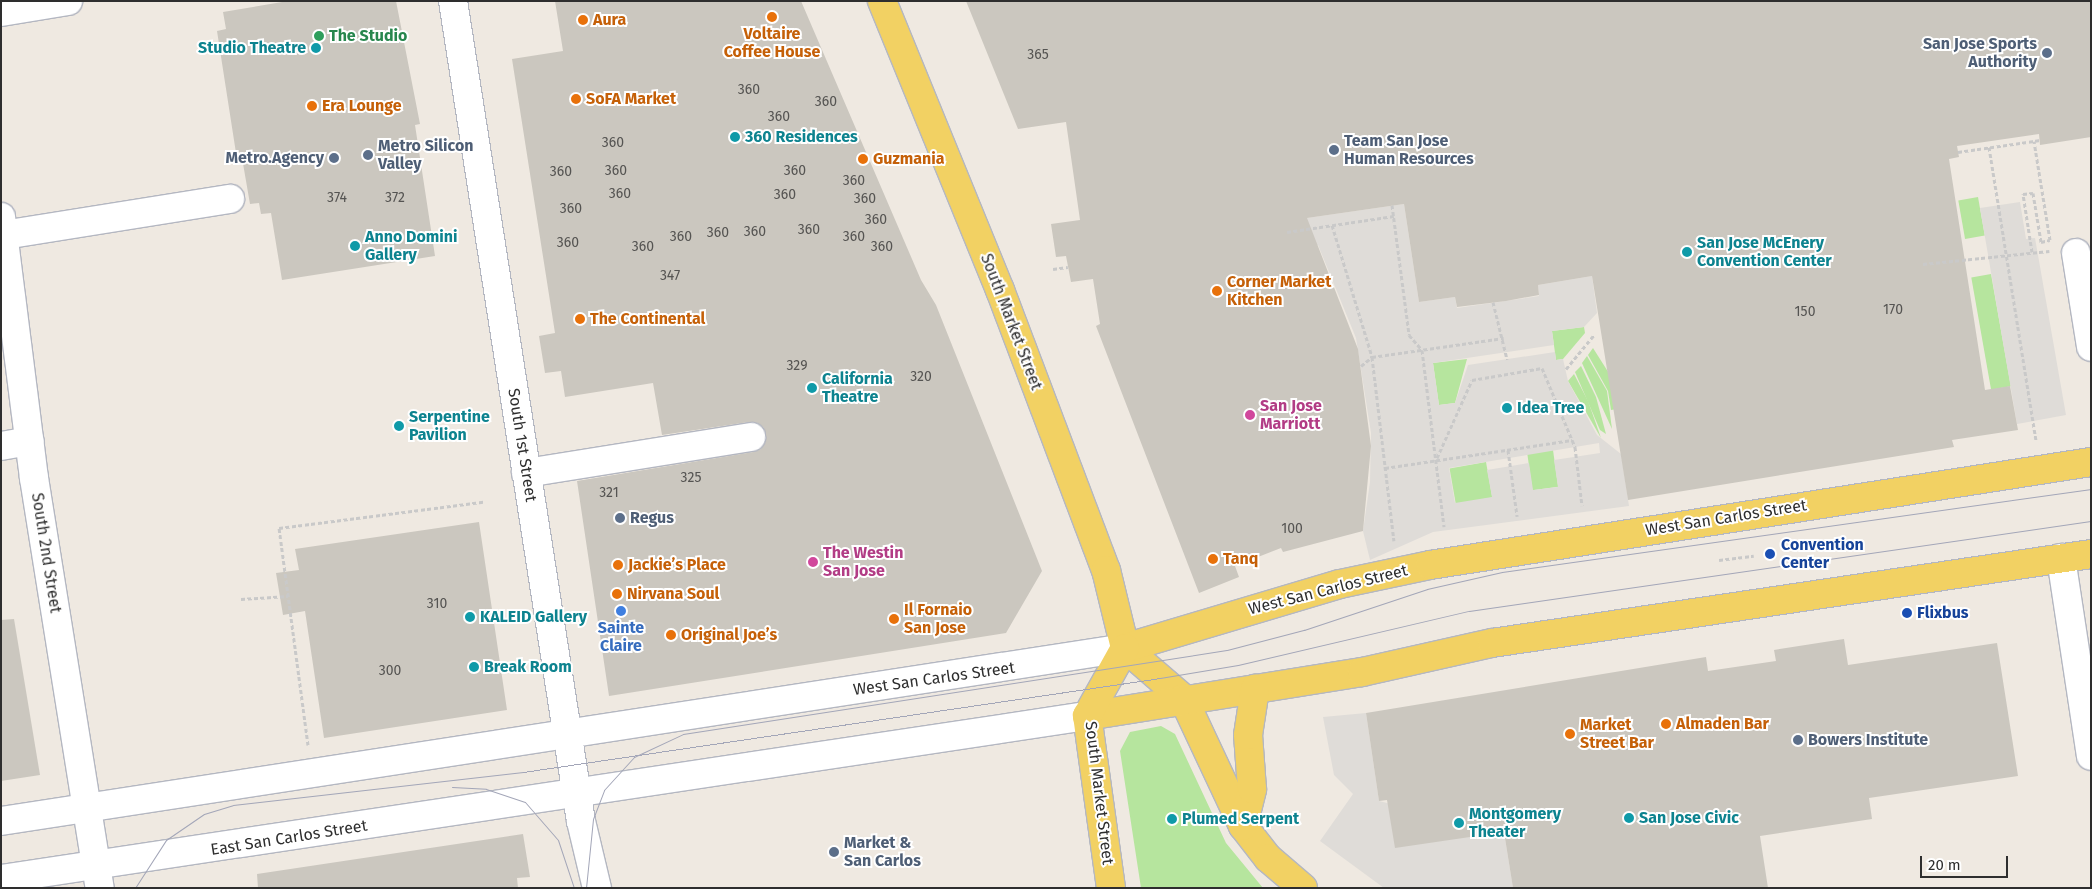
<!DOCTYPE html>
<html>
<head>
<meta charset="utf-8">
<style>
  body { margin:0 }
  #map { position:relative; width:2092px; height:889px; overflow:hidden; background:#efe9e1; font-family:"Fira Sans",sans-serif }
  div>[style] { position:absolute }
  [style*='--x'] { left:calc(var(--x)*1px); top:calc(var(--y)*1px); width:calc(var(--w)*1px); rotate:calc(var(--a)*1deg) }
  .green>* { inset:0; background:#b6e59e; transform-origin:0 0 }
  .plaza>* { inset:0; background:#dfdcd8 }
  .building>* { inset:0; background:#cbc7bf }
  .path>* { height:3px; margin-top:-1.5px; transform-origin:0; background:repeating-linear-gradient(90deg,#c9c9c9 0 4px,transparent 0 6.5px) }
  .roads { filter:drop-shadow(1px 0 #b4b7c1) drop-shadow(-1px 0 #b4b7c1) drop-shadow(0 1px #b4b7c1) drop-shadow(0 -1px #b4b7c1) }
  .minor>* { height:28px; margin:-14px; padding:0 14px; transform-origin:14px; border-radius:14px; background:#fff }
  .major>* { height:28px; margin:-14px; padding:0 14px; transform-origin:14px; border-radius:14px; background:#f2d163 }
  .tram>* { height:1px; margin:-0.5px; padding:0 0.5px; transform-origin:0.5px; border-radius:0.5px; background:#a3a6b8 }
  .dots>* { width:14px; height:14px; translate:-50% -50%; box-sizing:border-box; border:2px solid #fff; border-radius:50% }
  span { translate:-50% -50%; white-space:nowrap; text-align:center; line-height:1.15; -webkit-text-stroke:4px #fff; paint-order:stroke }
  .number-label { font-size:14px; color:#555452 }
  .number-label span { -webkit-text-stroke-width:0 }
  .food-label { font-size:16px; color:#c56008; font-weight:700 }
  .left { translate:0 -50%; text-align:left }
  .leisure-label { font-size:16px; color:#27864d; font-weight:700 }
  .service-label { font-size:16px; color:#4e5e75; font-weight:700 }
  .right { translate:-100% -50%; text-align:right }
  .culture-label { font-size:16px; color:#0d838f; font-weight:700 }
  .street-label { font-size:16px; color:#2e2e2e }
  .hotel-label { font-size:16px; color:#b23c85; font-weight:700 }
  .transit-label { font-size:16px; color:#164399; font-weight:700 }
  .shop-label { font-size:16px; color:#366cbe; font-weight:700 }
  .frame { position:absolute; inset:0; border:2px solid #2e2e2e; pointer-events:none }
  .scale { position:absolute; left:1920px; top:856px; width:88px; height:22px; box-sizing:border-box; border:2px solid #2e2e2e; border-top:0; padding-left:6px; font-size:15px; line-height:18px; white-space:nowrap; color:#2e2e2e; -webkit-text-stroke:4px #fff; paint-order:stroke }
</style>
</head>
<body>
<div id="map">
  <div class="green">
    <i style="left:1978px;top:197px;width:39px;height:20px;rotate:80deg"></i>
    <i style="left:1991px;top:274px;width:114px;height:20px;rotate:80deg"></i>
    <i style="clip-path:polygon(1584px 327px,1585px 333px,1563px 359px,1556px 360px,1552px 331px)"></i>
    <i style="clip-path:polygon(1593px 348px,1612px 378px,1617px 409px,1611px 410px,1608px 391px,1588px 355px)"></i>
    <i style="clip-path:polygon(1587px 356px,1607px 391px,1612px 429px,1582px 363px)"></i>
    <i style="clip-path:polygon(1467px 359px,1455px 403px,1439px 405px,1433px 363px)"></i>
    <i style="clip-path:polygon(1581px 366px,1596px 397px,1606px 434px,1600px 430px,1575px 372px)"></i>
    <i style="clip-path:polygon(1574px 374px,1588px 401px,1601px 438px,1568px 381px)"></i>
    <i style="left:1553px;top:450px;width:37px;height:26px;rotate:82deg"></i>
    <i style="left:1486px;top:462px;width:36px;height:37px;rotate:80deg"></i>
    <i style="clip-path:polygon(1161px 726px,1175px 734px,1226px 843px,1263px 888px,1141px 888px,1120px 751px,1130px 732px)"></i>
  </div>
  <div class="plaza">
    <i style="clip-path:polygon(2020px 202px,2026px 239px,2035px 238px,2066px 415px,2017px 424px,1980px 208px)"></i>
    <i style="clip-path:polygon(evenodd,1404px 204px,1419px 302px,1455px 297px,1457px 308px,1539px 296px,1538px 285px,1592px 276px,1597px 313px,1584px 327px,1552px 331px,1554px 345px,1433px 363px,1439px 405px,1455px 403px,1468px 365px,1555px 352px,1556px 360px,1563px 359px,1568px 381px,1597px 435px,1621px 454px,1629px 506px,1433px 532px,1370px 560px,1363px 531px,1370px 482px,1371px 433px,1356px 338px,1318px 245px,1293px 255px,1286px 221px,1404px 204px,1599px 443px,1600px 453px,1554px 460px,1558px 487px,1533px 490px,1529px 463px,1487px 470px,1492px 497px,1455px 503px,1449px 468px,1599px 443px)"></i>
    <i style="clip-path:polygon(1366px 713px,1379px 801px,1504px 832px,1513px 888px,1384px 888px,1320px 841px,1353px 794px,1334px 775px,1323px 717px)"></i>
  </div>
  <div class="building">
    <i style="clip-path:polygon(288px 1px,396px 1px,420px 124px,415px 125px,435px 256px,282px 280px,271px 213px,261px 214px,259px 203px,250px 204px,241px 152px,236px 153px,217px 31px,226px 29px,223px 12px)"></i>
    <i style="clip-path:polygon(555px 1px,801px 1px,921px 280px,936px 305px,1042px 571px,1006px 633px,609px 696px,577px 481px,753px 452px,761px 449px,766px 435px,763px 427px,749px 422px,662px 435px,653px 383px,565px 397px,561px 371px,545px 373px,539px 336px,555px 333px,512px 59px,563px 51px)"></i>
    <i style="clip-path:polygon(966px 1px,2091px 1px,2091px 137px,2040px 145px,2039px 134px,1957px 146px,1959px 157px,1949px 159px,1985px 390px,2010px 386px,2018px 430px,1952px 440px,1954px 447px,1628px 500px,1592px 276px,1538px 285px,1539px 295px,1506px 301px,1457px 307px,1455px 297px,1419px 302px,1404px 204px,1307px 218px,1358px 349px,1371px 446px,1363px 531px,1283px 552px,1281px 548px,1235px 566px,1239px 577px,1199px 593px,1096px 326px,1100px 324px,1093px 279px,1071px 282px,1066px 256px,1056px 257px,1051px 224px,1080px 220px,1066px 122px,1018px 129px)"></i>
    <i style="clip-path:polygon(479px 522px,507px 710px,324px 738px,305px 611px,283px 615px,276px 573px,299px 570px,295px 549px)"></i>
    <i style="clip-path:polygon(14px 619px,40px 775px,1px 781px,1px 620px)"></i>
    <i style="clip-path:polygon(1844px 639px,1848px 665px,1997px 643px,2018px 776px,1869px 798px,1872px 819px,1760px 836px,1768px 888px,1513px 888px,1504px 832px,1395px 848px,1387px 800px,1379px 801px,1366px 713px,1706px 657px,1708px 671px,1776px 661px,1774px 650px)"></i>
    <i style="clip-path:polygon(523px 834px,530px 877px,517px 878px,518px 888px,258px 888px,257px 874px)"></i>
  </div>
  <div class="path">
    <i style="--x:1989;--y:147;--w:298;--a:80.9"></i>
    <i style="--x:1958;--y:152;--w:83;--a:-8.3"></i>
    <i style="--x:1392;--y:205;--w:131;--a:82.5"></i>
    <i style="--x:1409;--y:335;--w:20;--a:49"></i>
    <i style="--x:1422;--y:350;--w:178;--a:82.9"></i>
    <i style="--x:1332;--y:225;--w:138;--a:73.1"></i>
    <i style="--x:1372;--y:357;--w:185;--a:83.2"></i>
    <i style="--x:1287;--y:232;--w:108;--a:-8.5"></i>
    <i style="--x:2032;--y:252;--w:59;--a:-98.8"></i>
    <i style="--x:2023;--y:194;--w:10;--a:-6"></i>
    <i style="--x:2033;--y:193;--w:50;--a:80.7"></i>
    <i style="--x:2041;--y:242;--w:9;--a:-13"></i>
    <i style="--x:2050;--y:240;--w:100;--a:-99.2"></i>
    <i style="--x:1923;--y:264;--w:127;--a:-5.9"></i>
    <i style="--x:1053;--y:269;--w:15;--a:-8"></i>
    <i style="--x:1493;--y:302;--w:59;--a:76.2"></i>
    <i style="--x:1361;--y:366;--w:14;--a:-39"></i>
    <i style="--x:1372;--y:357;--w:133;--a:-8.2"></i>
    <i style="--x:1566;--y:369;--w:44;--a:-50.5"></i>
    <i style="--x:1508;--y:450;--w:67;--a:82.2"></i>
    <i style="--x:1437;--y:458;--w:85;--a:-65.8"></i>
    <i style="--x:1472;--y:380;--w:71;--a:-9.7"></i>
    <i style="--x:1542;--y:368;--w:86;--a:67.3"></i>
    <i style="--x:1575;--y:447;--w:59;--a:83.2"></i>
    <i style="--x:1385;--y:468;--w:189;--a:-8.5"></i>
    <i style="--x:1719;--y:560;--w:35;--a:-7"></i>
    <i style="--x:241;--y:599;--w:47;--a:-3.7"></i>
    <i style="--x:308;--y:745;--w:219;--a:-97.6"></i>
    <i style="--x:279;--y:528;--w:206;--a:-7.3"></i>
  </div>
  <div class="roads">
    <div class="minor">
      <i style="--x:453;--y:1;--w:830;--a:81.13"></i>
      <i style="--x:581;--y:821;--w:69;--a:76.6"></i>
      <i style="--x:1;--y:12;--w:68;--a:-9.3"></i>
      <i style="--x:1;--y:217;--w:263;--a:82.8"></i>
      <i style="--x:34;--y:478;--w:415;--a:80.9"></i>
      <i style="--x:4;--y:235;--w:229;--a:-9.1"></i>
      <i style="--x:2076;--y:253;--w:95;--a:80.9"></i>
      <i style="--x:1;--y:446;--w:29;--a:-10"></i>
      <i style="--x:526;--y:473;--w:228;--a:-9.1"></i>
      <i style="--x:2061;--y:558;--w:200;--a:81.4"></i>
      <i style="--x:1;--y:821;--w:1137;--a:-8.75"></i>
      <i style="--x:1;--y:879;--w:1098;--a:-8.54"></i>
    </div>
    <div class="major">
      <i style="--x:882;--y:1;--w:312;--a:67.8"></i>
      <i style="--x:1000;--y:290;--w:299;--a:69.3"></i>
      <i style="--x:1106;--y:570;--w:80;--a:76.3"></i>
      <i style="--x:1125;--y:648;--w:77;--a:40.8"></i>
      <i style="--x:1183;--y:698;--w:141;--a:64.9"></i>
      <i style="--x:1243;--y:826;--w:41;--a:52"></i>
      <i style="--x:1268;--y:858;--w:46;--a:40.6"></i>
      <i style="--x:1125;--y:648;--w:224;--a:-16.6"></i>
      <i style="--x:1340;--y:584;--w:92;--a:-11.9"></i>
      <i style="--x:1430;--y:565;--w:669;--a:-8.86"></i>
      <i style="--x:1087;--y:716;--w:278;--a:-9.1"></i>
      <i style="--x:1362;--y:672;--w:133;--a:-12.6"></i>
      <i style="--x:1492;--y:643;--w:606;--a:-8.45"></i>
      <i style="--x:1243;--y:826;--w:38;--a:-76"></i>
      <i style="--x:1252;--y:789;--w:54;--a:-94.2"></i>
      <i style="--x:1248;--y:735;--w:47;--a:-81.3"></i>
      <i style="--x:1111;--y:888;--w:174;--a:-97.9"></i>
      <i style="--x:1087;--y:716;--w:78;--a:-60.8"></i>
    </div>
  </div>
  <div class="tram">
    <i style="--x:452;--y:787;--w:34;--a:3"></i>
    <i style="--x:486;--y:789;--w:41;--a:18.4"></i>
    <i style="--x:525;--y:802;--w:50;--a:49"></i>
    <i style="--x:558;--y:840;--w:51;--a:71.6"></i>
    <i style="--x:135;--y:888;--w:57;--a:-57.1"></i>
    <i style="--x:166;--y:840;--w:46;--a:-34.4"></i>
    <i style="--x:204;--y:814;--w:30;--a:-17"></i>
    <i style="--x:233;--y:805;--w:292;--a:-6.5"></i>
    <i style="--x:523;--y:772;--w:644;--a:-8.39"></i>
    <i style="--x:1160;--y:678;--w:79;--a:-9.5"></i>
    <i style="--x:1238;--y:665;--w:237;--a:-13.2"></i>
    <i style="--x:1469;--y:611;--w:628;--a:-8.23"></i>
    <i style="--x:586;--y:888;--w:69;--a:-84.2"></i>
    <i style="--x:593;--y:819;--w:31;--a:-69"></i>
    <i style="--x:604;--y:790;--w:45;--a:-47.7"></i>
    <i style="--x:634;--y:757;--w:54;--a:-25.1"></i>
    <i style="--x:683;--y:734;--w:550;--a:-8.78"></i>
    <i style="--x:1227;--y:650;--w:80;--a:-14.6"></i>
    <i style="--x:1304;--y:630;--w:130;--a:-18.4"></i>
    <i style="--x:1427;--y:589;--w:77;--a:-12.8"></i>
    <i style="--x:1502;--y:572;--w:595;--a:-8.02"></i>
  </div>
  <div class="dots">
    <i style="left:772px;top:17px;background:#e8710a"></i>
    <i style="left:583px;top:20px;background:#e8710a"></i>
    <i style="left:319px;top:36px;background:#2e9e5b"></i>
    <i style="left:316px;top:48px;background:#0f9aa8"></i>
    <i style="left:2047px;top:53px;background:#5c6f8a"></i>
    <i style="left:576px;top:99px;background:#e8710a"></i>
    <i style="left:312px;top:106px;background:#e8710a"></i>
    <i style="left:735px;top:137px;background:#0f9aa8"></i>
    <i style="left:1334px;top:150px;background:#5c6f8a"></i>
    <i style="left:368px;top:155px;background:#5c6f8a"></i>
    <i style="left:334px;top:158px;background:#5c6f8a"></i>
    <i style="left:863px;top:159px;background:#e8710a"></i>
    <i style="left:355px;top:246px;background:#0f9aa8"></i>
    <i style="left:1687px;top:252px;background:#0f9aa8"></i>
    <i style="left:1217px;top:291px;background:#e8710a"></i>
    <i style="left:580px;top:319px;background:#e8710a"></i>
    <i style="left:812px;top:388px;background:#0f9aa8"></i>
    <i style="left:1507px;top:408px;background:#0f9aa8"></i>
    <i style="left:1250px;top:415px;background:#d1479c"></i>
    <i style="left:399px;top:426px;background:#0f9aa8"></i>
    <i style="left:620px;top:518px;background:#5c6f8a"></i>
    <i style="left:1770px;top:554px;background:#1a4fb4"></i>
    <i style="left:1213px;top:559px;background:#e8710a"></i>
    <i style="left:813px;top:562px;background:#d1479c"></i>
    <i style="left:618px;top:565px;background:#e8710a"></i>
    <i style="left:617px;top:594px;background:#e8710a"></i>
    <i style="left:621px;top:611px;background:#3f7fe0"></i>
    <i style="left:1907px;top:613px;background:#1a4fb4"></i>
    <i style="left:470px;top:617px;background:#0f9aa8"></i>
    <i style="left:894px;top:619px;background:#e8710a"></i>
    <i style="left:671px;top:635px;background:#e8710a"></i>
    <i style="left:474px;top:667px;background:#0f9aa8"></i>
    <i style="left:1666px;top:724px;background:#e8710a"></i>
    <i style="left:1570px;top:734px;background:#e8710a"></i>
    <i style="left:1798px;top:740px;background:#5c6f8a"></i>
    <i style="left:1629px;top:818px;background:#0f9aa8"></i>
    <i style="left:1172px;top:819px;background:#0f9aa8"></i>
    <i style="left:1459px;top:823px;background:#0f9aa8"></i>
    <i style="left:834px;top:852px;background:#5c6f8a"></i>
  </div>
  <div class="number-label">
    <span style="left:1038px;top:55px">365</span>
    <span style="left:749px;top:90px">360</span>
    <span style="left:826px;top:102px">360</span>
    <span style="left:779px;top:117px">360</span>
    <span style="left:613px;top:143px">360</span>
    <span style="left:616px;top:171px">360</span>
    <span style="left:795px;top:171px">360</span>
    <span style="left:561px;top:172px">360</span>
    <span style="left:854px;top:181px">360</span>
    <span style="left:620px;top:194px">360</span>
    <span style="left:785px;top:195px">360</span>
    <span style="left:337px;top:198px">374</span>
    <span style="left:395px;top:198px">372</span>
    <span style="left:865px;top:199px">360</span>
    <span style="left:571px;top:209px">360</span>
    <span style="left:876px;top:220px">360</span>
    <span style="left:809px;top:230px">360</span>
    <span style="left:755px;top:232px">360</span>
    <span style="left:718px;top:233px">360</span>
    <span style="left:681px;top:237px">360</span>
    <span style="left:854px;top:237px">360</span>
    <span style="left:568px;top:243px">360</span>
    <span style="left:643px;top:247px">360</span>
    <span style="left:882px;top:247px">360</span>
    <span style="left:670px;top:276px">347</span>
    <span style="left:1893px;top:310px">170</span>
    <span style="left:1805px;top:312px">150</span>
    <span style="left:797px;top:366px">329</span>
    <span style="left:921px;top:377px">320</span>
    <span style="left:691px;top:478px">325</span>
    <span style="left:609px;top:493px">321</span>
    <span style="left:1292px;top:529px">100</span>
    <span style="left:437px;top:604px">310</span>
    <span style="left:390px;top:671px">300</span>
  </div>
  <div class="food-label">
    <span class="left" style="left:593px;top:20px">Aura</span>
    <span style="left:772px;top:43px">Voltaire<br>Coffee House</span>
    <span class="left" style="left:586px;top:99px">SoFA Market</span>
    <span class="left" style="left:322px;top:106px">Era Lounge</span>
    <span class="left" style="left:873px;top:159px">Guzmania</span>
    <span class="left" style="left:1227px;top:291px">Corner Market<br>Kitchen</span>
    <span class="left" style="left:590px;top:319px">The Continental</span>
    <span class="left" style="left:1223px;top:559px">Tanq</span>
    <span class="left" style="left:628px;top:565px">Jackie’s Place</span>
    <span class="left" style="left:627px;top:594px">Nirvana Soul</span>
    <span class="left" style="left:904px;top:619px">Il Fornaio<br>San Jose</span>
    <span class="left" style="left:681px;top:635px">Original Joe’s</span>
    <span class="left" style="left:1676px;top:724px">Almaden Bar</span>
    <span class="left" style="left:1580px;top:734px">Market<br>Street Bar</span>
  </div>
  <div class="leisure-label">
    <span class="left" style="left:329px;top:36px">The Studio</span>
  </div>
  <div class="service-label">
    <span class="right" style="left:2037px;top:53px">San Jose Sports<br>Authority</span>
    <span class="left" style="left:1344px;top:150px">Team San Jose<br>Human Resources</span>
    <span class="left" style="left:378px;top:155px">Metro Silicon<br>Valley</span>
    <span class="right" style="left:324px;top:158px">Metro.Agency</span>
    <span class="left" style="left:630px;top:518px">Regus</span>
    <span class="left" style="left:1808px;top:740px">Bowers Institute</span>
    <span class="left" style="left:844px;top:852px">Market &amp;<br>San Carlos</span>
  </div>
  <div class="culture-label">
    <span class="right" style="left:306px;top:48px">Studio Theatre</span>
    <span class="left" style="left:745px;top:137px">360 Residences</span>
    <span class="left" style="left:365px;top:246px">Anno Domini<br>Gallery</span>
    <span class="left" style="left:1697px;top:252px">San Jose McEnery<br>Convention Center</span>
    <span class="left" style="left:822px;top:388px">California<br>Theatre</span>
    <span class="left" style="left:1517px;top:408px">Idea Tree</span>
    <span class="left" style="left:409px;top:426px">Serpentine<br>Pavilion</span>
    <span class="left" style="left:480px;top:617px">KALEID Gallery</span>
    <span class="left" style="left:484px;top:667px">Break Room</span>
    <span class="left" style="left:1469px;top:823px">Montgomery<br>Theater</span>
    <span class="left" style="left:1639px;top:818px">San Jose Civic</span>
    <span class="left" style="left:1182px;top:819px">Plumed Serpent</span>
  </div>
  <div class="street-label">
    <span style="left:1011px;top:322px;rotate:69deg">South Market Street</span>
    <span style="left:522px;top:445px;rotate:81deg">South 1st Street</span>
    <span style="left:1726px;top:518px;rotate:-9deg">West San Carlos Street</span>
    <span style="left:46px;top:553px;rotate:81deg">South 2nd Street</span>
    <span style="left:1328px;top:590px;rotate:-14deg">West San Carlos Street</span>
    <span style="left:934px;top:679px;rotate:-8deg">West San Carlos Street</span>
    <span style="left:1099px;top:793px;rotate:83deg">South Market Street</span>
    <span style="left:289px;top:838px;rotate:-9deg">East San Carlos Street</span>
  </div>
  <div class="hotel-label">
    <span class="left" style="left:1260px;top:415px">San Jose<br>Marriott</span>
    <span class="left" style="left:823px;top:562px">The Westin<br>San Jose</span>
  </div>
  <div class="transit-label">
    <span class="left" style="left:1781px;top:554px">Convention<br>Center</span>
    <span class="left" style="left:1917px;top:613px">Flixbus</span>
  </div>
  <div class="shop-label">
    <span style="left:621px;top:637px">Sainte<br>Claire</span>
  </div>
  <div class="frame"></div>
  <div class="scale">20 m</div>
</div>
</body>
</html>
